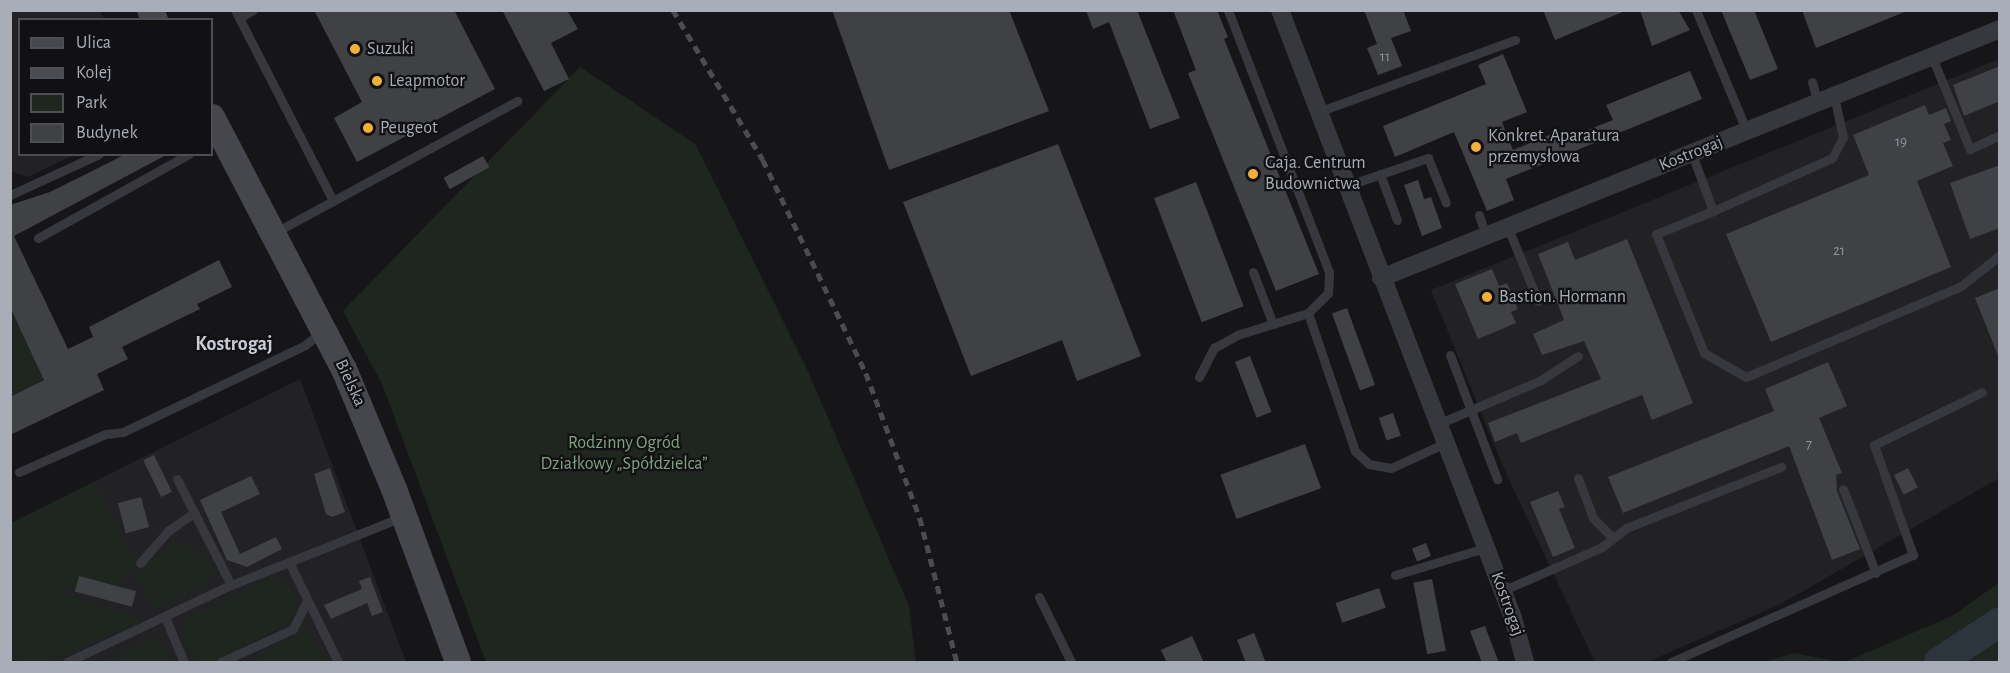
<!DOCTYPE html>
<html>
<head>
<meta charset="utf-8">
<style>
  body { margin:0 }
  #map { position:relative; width:2010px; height:673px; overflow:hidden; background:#161618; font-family:"Alegreya Sans",sans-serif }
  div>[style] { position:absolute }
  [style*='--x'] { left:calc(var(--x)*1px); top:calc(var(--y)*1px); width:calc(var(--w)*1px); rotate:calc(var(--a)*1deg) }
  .built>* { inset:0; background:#222225 }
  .green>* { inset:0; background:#1e261f }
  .river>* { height:30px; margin:-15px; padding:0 15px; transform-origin:15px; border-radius:15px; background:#2c353c }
  .building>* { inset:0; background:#404145; transform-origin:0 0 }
  .lane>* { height:9px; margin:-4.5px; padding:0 4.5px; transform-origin:4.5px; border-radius:4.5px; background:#37383d }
  .street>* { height:18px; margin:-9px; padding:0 9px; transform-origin:9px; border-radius:9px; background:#37383d }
  .secondary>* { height:26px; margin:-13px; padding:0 13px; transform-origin:13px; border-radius:13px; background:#45474d }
  .rail>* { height:4.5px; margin-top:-2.25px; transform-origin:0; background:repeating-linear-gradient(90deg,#4a4c52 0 8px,transparent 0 14px) }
  .dots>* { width:16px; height:16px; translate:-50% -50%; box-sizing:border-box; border:3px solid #111113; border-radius:50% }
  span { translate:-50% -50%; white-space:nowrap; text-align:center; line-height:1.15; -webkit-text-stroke:4.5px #111113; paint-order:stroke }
  .number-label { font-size:15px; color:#8e929b }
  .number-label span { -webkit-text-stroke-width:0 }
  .poi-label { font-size:18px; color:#a8adb8 }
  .left { translate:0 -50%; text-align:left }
  .street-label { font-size:18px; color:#a8adb8 }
  .park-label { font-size:18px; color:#7fa381 }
  .neighbourhood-label { font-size:20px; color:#c9ccd4; font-weight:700 }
  .frame { position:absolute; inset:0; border:12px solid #a8adb8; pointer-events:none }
  .legend { position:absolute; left:18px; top:18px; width:195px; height:138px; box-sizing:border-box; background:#111113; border:2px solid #4d4f55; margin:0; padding:8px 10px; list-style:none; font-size:18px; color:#a8adb8 }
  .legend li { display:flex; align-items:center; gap:12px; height:30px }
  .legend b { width:30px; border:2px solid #4d4f55 }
</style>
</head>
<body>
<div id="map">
  <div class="built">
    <i style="clip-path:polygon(11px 10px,100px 11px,104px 19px,20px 20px,20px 154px,74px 155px,28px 177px,11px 171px)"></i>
    <i style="clip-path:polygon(1999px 59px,1999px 478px,1781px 604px,1647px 662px,1595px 662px,1505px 471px,1431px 290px)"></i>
    <i style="clip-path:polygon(300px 379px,406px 662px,11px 662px,11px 523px)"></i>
  </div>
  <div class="green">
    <i style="clip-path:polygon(580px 67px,695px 144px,807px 369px,909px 606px,916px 662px,486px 662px,382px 384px,343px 311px)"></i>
    <i style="clip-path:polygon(10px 307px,45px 379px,11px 397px,10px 397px)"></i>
    <i style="clip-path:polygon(94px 482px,136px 565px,119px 586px,79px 576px,75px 591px,64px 587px,62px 594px,144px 620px,50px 662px,18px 662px,11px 646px,11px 523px)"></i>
    <i style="clip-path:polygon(176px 542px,209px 558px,214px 572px,208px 583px,155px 609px,139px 581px,140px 570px)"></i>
    <i style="clip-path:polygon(271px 579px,287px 585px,298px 602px,289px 624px,213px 662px,195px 662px,183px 641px,187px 619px)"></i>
    <i style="clip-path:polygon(1999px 583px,1999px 662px,1845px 662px,1952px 616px)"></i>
    <i style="clip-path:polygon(303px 620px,319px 653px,332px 662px,259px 662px,256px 657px,295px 636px)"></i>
    <i style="clip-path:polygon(159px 636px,171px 662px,101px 662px)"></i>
    <i style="clip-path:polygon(1794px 653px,1841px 662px,1764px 662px)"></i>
  </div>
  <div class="river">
    <i style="--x:1939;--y:662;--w:73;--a:-33.3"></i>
  </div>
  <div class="building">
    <i style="clip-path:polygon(314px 10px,454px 10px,495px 89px,357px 162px,334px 118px,362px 102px)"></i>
    <i style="clip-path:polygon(502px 10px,567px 10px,578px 29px,551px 43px,569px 79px,544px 91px)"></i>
    <i style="clip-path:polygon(832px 10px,1009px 10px,1049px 111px,889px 170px)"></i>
    <i style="clip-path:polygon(1086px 10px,1137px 10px,1180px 118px,1150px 129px,1109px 22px,1093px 29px)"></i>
    <i style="clip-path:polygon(1173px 10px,1217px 10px,1228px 37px,1224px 39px,1319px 274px,1276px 291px,1188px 73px,1196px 70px)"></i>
    <i style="clip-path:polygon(1364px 10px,1403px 10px,1411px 31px,1391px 38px,1402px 66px,1378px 75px,1367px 48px,1377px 44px)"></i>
    <i style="clip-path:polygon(1543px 10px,1625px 10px,1625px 11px,1555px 40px)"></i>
    <i style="clip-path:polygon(1640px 10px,1678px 10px,1690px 30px,1652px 46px)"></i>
    <i style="clip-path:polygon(1721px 10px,1754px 10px,1778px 69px,1750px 80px)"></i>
    <i style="clip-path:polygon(1802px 10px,1907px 10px,1907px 11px,1816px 48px)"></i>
    <i style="clip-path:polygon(1503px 54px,1527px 112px,1502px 122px,1513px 150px,1564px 129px,1567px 138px,1613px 120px,1606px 105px,1690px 71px,1702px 99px,1506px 179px,1514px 200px,1487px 211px,1454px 132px,1395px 157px,1383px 126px,1486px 84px,1478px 65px)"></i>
    <i style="clip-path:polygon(2000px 66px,2000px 101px,1964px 116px,1953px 85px)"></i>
    <i style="clip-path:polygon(1925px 105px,1929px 115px,1946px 108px,1951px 121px,1944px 124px,1951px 140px,1943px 143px,1953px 166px,1917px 181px,1951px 267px,1771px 342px,1726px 234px,1869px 175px,1853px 135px)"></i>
    <i style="clip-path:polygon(1058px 144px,1141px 356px,1077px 381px,1062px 340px,971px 376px,903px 202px)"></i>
    <i style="clip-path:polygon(126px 154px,168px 154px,14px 236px,68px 349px,93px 337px,89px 327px,219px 260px,232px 287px,197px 304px,200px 309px,122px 347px,128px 359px,97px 374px,104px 390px,10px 435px,10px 397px,44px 380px,10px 307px,10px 205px,50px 192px)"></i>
    <i style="left:483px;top:156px;width:13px;height:45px;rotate:61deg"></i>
    <i style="clip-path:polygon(2000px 165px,2000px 228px,1970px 239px,1950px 183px)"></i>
    <i style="clip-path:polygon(1418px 180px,1424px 199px,1431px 197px,1442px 228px,1422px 236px,1404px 185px)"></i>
    <i style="left:1196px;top:182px;width:133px;height:45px;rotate:69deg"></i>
    <i style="clip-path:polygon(1627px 239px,1693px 403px,1652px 420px,1642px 395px,1521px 443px,1517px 433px,1495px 442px,1488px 423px,1601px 379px,1584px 341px,1542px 355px,1533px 334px,1564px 320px,1538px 254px,1568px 242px,1575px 260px)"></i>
    <i style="clip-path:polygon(1492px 269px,1499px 286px,1507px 283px,1518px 309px,1511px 312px,1516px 323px,1478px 339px,1455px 284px)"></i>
    <i style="clip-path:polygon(2000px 288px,2000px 357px,1999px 358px,1975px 298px)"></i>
    <i style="left:1347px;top:308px;width:82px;height:16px;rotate:70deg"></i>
    <i style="left:1250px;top:356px;width:60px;height:16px;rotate:69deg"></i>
    <i style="clip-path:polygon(1828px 362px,1847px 406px,1819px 418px,1842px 473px,1836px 475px,1837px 491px,1860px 549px,1832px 560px,1789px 446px,1623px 513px,1608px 477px,1774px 411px,1765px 389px)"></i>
    <i style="left:1393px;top:413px;width:24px;height:15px;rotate:71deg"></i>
    <i style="left:1305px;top:444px;width:47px;height:90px;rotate:70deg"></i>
    <i style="left:154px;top:455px;width:41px;height:12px;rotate:64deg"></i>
    <i style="clip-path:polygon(330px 468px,345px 512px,332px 517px,326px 514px,314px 474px)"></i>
    <i style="left:1908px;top:468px;width:22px;height:16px;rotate:63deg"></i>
    <i style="clip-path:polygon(251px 476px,260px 494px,221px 512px,240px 554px,276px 537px,282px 549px,247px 567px,227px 560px,200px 500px)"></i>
    <i style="clip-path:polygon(1558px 491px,1565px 507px,1559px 509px,1575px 548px,1553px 557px,1530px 502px)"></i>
    <i style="left:141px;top:497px;width:31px;height:24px;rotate:75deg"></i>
    <i style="left:1426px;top:543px;width:14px;height:15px;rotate:69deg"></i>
    <i style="left:79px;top:576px;width:59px;height:16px;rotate:15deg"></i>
    <i style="clip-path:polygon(370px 577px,383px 612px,372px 616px,367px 603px,331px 619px,324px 605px,362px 589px,359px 581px)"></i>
    <i style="left:1432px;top:579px;width:73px;height:19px;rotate:79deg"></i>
    <i style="left:1379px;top:588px;width:21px;height:46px;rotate:71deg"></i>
    <i style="clip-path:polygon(1485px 626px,1499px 663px,1482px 663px,1470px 631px)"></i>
    <i style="clip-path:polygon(1254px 633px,1266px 663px,1246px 663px,1237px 640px)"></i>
    <i style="clip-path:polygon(1192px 636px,1204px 663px,1167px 663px,1161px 650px)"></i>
  </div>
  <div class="lane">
    <i style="--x:235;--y:10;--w:215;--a:62.8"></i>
    <i style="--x:1696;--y:10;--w:132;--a:67.3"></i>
    <i style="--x:239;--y:18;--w:16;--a:-30"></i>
    <i style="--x:1932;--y:57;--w:100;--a:67.6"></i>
    <i style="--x:1970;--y:149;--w:33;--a:-25"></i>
    <i style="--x:1812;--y:82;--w:22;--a:74"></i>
    <i style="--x:1318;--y:112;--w:210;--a:-20.1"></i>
    <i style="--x:1692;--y:154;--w:61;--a:69.8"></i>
    <i style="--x:1713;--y:211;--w:61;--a:158"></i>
    <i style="--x:1656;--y:234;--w:128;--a:68"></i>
    <i style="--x:1704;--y:353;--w:48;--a:29.7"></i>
    <i style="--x:1746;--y:377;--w:233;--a:-22.9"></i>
    <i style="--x:1961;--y:286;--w:50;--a:-38.5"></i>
    <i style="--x:1380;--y:174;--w:49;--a:69.7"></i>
    <i style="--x:1346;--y:186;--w:87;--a:-18.9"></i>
    <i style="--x:1428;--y:158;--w:48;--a:68.2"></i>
    <i style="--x:10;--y:195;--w:98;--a:-24.7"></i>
    <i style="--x:1713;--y:211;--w:130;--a:-24"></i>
    <i style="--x:1832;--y:158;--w:24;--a:-62"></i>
    <i style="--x:1843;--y:137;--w:42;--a:-102.4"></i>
    <i style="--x:1479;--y:215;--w:23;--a:72"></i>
    <i style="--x:1508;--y:228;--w:79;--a:67.7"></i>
    <i style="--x:274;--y:233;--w:277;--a:-28.5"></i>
    <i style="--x:38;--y:238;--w:173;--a:-29.1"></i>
    <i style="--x:1253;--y:272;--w:56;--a:69"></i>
    <i style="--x:1308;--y:313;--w:146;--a:71.2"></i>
    <i style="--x:1355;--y:451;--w:19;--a:43"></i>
    <i style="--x:1369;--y:464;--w:22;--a:10"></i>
    <i style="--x:1391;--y:468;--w:60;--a:-24.8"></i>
    <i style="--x:1450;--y:355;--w:133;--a:69.2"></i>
    <i style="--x:1199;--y:377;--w:33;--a:-63"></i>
    <i style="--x:1214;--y:348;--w:26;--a:-29"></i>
    <i style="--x:1237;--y:335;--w:74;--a:-17.2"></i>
    <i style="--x:1308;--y:313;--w:28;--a:-45"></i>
    <i style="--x:1328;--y:293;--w:21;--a:-87"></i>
    <i style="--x:1329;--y:272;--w:281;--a:-111.1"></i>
    <i style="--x:1438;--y:424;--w:112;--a:-23.1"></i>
    <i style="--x:1541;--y:380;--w:44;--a:-33"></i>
    <i style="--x:19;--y:472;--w:94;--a:-23.8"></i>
    <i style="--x:105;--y:434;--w:18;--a:-6"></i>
    <i style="--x:123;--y:432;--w:202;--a:-25.5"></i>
    <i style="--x:305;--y:345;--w:22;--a:-39"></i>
    <i style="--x:1578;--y:478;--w:43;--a:69.4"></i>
    <i style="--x:1593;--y:518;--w:28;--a:45"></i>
    <i style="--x:177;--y:479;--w:119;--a:63"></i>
    <i style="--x:1843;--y:489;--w:90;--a:68.6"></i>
    <i style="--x:289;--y:562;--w:111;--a:63.9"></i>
    <i style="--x:140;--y:563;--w:43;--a:-48.8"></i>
    <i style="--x:168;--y:531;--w:32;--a:-35"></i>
    <i style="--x:1395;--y:575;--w:94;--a:-16.7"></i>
    <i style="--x:1502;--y:591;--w:109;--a:-23.7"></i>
    <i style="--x:1602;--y:547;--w:31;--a:-38"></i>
    <i style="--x:1626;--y:528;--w:167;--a:-21.5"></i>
    <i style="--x:1039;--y:597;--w:72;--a:63.8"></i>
    <i style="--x:165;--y:617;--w:49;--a:67.1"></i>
    <i style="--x:67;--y:662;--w:181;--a:-25.2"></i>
    <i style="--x:231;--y:585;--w:184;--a:-21.7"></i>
    <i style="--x:221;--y:662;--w:79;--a:-24.6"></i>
    <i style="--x:293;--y:629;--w:32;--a:-64"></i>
    <i style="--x:1671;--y:662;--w:265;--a:-23.9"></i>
    <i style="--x:1913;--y:555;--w:117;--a:-109.5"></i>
    <i style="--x:1874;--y:445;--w:120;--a:-26.1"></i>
  </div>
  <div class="street">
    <i style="--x:1280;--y:10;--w:651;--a:69.03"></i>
    <i style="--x:1513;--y:618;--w:46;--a:74.7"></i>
    <i style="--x:1381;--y:278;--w:667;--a:-21.91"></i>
  </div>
  <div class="secondary">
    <i style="--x:150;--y:10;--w:11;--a:63"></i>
    <i style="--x:212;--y:117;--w:284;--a:62.4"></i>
    <i style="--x:344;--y:369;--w:130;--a:67.4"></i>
    <i style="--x:394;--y:489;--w:184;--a:69.7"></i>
  </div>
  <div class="rail">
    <i style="--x:673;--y:10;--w:175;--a:59"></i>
    <i style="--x:763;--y:160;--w:237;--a:64.2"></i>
    <i style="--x:866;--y:373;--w:155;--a:69.6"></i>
    <i style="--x:920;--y:518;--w:149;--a:75.6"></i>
  </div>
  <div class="dots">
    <i style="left:355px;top:49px;background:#f2b134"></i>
    <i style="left:377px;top:81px;background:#f2b134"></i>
    <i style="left:368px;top:128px;background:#f2b134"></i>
    <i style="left:1476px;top:147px;background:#f2b134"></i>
    <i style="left:1253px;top:174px;background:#f2b134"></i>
    <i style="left:1487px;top:297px;background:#f2b134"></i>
  </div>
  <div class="number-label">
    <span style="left:1385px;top:57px">11</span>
    <span style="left:1901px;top:142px">19</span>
    <span style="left:1839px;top:251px">21</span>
    <span style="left:1809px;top:445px">7</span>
  </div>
  <div class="poi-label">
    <span class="left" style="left:367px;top:49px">Suzuki</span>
    <span class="left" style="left:389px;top:81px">Leapmotor</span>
    <span class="left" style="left:380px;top:128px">Peugeot</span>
    <span class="left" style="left:1488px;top:147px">Konkret. Aparatura<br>przemysłowa</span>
    <span class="left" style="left:1265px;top:174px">Gaja. Centrum<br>Budownictwa</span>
    <span class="left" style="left:1499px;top:297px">Bastion. Hormann</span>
  </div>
  <div class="street-label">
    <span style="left:1691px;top:154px;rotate:-22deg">Kostrogaj</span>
    <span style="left:350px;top:383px;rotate:65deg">Bielska</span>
    <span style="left:1507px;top:604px;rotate:70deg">Kostrogaj</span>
  </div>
  <div class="park-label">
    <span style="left:624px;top:454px">Rodzinny Ogród<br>Działkowy „Spółdzielca”</span>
  </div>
  <div class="neighbourhood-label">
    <span style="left:234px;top:344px">Kostrogaj</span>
  </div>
  <div class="frame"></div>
  <ul class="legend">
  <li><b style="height:8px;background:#45474d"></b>Ulica</li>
  <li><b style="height:8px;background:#4a4c52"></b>Kolej</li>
  <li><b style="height:16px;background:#1e261f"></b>Park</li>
  <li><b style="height:16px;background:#404145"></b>Budynek</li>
  </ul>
</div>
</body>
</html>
